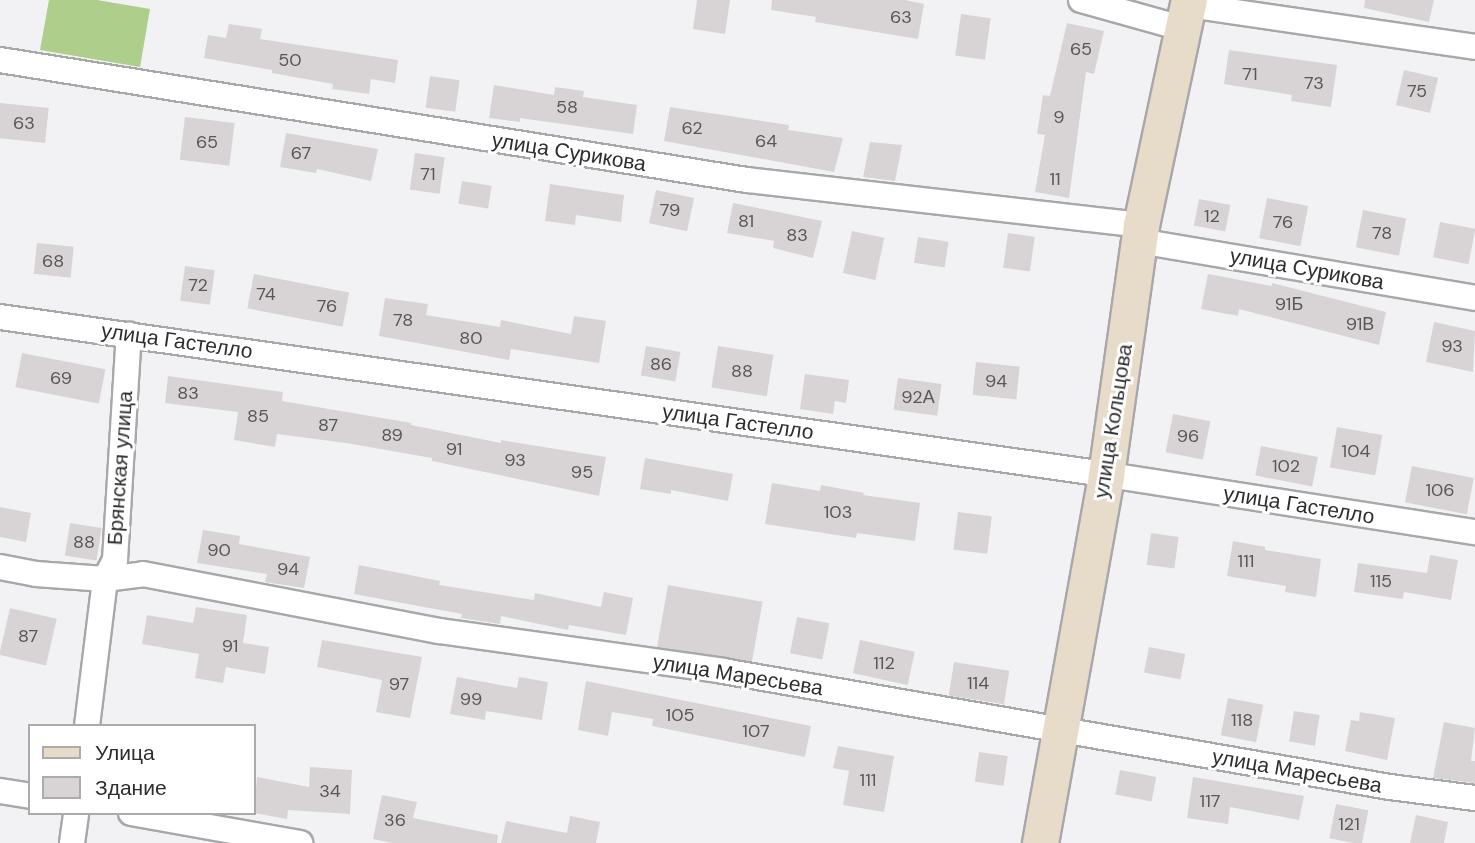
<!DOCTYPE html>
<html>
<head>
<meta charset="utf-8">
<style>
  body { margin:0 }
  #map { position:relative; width:1475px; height:843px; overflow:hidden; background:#f2f2f5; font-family:"DM Sans",sans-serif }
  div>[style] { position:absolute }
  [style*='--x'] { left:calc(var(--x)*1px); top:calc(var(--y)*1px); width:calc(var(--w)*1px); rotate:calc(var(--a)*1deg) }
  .green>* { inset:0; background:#aece8c }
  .building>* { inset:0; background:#d8d4d6; transform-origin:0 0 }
  .roads { filter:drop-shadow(2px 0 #a8a8ab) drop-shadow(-2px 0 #a8a8ab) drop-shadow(0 2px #a8a8ab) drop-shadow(0 -2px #a8a8ab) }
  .street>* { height:24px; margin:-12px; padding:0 12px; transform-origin:12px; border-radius:12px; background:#fff }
  .secondary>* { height:35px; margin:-17.5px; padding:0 17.5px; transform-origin:17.5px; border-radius:17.5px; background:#e7dbc9 }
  span { translate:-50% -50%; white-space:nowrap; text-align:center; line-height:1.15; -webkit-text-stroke:6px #fff; paint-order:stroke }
  .number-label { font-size:18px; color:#585758 }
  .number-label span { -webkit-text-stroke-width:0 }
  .street-label { font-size:21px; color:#2d2d2e }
  .legend { position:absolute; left:28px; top:724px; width:228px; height:91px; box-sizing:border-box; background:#fff; border:2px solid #ababab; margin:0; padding:9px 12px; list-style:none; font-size:21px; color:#2d2d2e }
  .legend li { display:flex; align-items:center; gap:14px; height:35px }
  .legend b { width:35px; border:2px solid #ababab }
</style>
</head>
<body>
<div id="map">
  <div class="green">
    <i style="clip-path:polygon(49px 0,97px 0,150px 9px,140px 67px,40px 50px)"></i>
  </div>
  <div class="building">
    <i style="clip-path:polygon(697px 0,730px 0,725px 34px,693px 29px)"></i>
    <i style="clip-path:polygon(772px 0,905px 0,924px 4px,918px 39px,815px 22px,816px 17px,771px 10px)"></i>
    <i style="clip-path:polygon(1365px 0,1434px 0,1429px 22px,1364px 8px)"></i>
    <i style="left:961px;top:14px;width:30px;height:42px;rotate:8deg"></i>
    <i style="clip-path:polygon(1067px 23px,1104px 31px,1094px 74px,1086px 72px,1069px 198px,1035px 192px,1045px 135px,1037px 134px,1043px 95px,1050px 96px)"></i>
    <i style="clip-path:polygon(229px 24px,262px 29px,260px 39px,398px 60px,395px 83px,371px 79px,369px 94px,332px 89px,333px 84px,272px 73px,272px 70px,204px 58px,208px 35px,226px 38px)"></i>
    <i style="clip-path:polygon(1229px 50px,1337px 65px,1331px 107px,1291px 101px,1292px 95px,1224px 84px)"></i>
    <i style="left:1404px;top:70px;width:35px;height:36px;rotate:13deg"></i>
    <i style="left:430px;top:76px;width:30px;height:32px;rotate:8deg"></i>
    <i style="clip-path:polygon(494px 85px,554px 95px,555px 87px,584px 91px,583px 97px,637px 105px,633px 134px,520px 118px,520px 122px,489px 118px)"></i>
    <i style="left:0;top:103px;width:49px;height:35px;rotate:6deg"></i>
    <i style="clip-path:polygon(670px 107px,789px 125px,788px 130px,843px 138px,834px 172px,664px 141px)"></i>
    <i style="left:185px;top:117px;width:50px;height:43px;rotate:7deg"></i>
    <i style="clip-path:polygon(286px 133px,378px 149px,371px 181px,317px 169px,316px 173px,280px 167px)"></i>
    <i style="clip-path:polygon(870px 142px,902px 145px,895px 181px,863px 177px)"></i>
    <i style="left:415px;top:153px;width:30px;height:37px;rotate:8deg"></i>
    <i style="left:462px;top:181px;width:30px;height:23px;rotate:9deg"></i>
    <i style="clip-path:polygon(550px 184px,624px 195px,621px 222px,576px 215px,575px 225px,545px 221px)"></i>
    <i style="left:656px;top:190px;width:39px;height:34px;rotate:12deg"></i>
    <i style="left:1267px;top:198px;width:42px;height:41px;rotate:11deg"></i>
    <i style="left:1199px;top:199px;width:32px;height:27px;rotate:11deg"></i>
    <i style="clip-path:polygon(733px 203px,822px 221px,813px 258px,773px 248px,774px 241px,727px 233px)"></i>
    <i style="left:1363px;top:210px;width:44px;height:38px;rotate:11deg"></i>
    <i style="left:1440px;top:222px;width:36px;height:36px;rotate:11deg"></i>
    <i style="left:852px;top:231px;width:33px;height:43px;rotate:12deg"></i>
    <i style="left:1008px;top:233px;width:27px;height:35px;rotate:8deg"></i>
    <i style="left:918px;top:237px;width:31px;height:26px;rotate:9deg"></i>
    <i style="left:37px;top:243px;width:37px;height:31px;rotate:6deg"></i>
    <i style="left:185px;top:266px;width:30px;height:35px;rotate:8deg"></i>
    <i style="left:254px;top:274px;width:97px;height:35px;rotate:11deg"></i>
    <i style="clip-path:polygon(1208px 274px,1272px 286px,1272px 283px,1386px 312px,1379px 345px,1239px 309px,1238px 316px,1201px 309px)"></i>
    <i style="clip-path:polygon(385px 298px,428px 304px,426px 315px,500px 327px,501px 320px,571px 334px,574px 316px,606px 321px,599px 363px,511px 349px,509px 360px,379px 336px)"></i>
    <i style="clip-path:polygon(1434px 322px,1475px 331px,1473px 372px,1426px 362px)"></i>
    <i style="left:646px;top:346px;width:35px;height:30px;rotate:10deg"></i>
    <i style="left:718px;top:346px;width:56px;height:42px;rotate:9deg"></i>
    <i style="left:22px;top:353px;width:85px;height:35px;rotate:11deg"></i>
    <i style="left:976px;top:362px;width:44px;height:33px;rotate:6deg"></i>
    <i style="clip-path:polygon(805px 374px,849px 380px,846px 403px,835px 401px,833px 414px,800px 409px)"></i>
    <i style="clip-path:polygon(168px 376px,283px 392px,282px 401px,411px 423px,411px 425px,501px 443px,501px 440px,606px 457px,599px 496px,432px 461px,432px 458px,346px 443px,277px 434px,275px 447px,234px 440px,238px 412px,165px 403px)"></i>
    <i style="left:898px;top:378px;width:44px;height:32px;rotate:8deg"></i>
    <i style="left:1173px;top:414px;width:38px;height:39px;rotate:11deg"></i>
    <i style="left:1337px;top:427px;width:46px;height:41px;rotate:10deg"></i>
    <i style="left:1261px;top:446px;width:58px;height:30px;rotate:11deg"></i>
    <i style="clip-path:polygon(645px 458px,733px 474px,728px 501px,671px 490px,671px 494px,640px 489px)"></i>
    <i style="left:1412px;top:466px;width:63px;height:37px;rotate:11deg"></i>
    <i style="clip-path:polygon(772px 483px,820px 491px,821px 485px,864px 493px,863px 495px,920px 503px,915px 541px,857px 533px,856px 538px,765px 524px)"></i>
    <i style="clip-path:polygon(0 507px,31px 513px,26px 542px,0 537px)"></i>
    <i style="left:958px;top:512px;width:34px;height:38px;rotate:7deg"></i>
    <i style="left:70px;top:523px;width:32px;height:33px;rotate:9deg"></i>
    <i style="clip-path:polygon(203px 530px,240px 536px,239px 544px,310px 557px,304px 588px,265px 582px,267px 574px,197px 563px)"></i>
    <i style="left:1151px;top:533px;width:28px;height:32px;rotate:8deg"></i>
    <i style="clip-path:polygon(1233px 541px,1265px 547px,1265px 550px,1321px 559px,1316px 597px,1285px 592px,1286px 586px,1227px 576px)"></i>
    <i style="clip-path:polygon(1430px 555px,1458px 560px,1451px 600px,1404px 592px,1403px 599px,1354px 592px,1358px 563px,1427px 573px)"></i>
    <i style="clip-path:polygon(359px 565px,440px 581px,439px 585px,534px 600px,535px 593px,601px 607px,604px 592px,633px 598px,626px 635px,569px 625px,568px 630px,501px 616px,500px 624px,461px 618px,462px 614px,354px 594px)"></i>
    <i style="left:668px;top:585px;width:96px;height:63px;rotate:10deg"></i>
    <i style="clip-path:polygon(196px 607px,247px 615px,243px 643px,269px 647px,265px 674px,226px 667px,223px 683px,195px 678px,199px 654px,142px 644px,147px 615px,193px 623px)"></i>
    <i style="left:10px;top:608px;width:48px;height:48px;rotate:13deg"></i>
    <i style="left:797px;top:617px;width:33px;height:37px;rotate:11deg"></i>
    <i style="clip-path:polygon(322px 640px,422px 657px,410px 718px,376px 712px,382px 680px,317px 667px)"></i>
    <i style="left:860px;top:640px;width:56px;height:34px;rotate:12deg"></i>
    <i style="left:1149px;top:647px;width:37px;height:26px;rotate:11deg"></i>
    <i style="left:954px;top:662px;width:56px;height:34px;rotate:9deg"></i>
    <i style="clip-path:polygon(457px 677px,517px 688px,519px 677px,548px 682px,542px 720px,486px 711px,485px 720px,450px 714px)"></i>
    <i style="clip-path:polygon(586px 681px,811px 726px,805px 757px,652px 726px,653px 719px,612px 712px,608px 736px,578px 730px)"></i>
    <i style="left:1228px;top:698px;width:36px;height:38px;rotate:11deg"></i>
    <i style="left:1294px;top:711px;width:26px;height:31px;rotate:9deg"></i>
    <i style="clip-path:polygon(1360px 712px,1395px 718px,1387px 760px,1345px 751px,1351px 720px,1359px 721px)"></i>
    <i style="clip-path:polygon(1444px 722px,1475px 728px,1471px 761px,1475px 761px,1475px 783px,1433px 778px)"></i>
    <i style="clip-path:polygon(838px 746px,894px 756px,884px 812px,843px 805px,849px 771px,833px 768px)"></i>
    <i style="left:979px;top:752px;width:29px;height:30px;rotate:8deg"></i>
    <i style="clip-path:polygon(310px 767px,352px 770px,350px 814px,288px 810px,287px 819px,254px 813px,257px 777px,309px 787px)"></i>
    <i style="left:1120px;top:770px;width:37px;height:25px;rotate:11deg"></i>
    <i style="clip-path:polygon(1193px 777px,1304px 796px,1299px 820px,1230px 807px,1228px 824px,1187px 818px)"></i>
    <i style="clip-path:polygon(382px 795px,417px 802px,413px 818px,498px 835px,497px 843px,392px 843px,373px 839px)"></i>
    <i style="left:1336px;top:804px;width:33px;height:35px;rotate:11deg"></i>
    <i style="clip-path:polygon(1416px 815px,1448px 822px,1444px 843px,1410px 843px)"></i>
    <i style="clip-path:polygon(570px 816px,600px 822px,596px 843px,501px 843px,506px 821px,567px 833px)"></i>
  </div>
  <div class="roads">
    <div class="street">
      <i style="--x:1081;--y:0;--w:104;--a:15.6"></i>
      <i style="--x:1188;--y:5;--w:290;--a:8.3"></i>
      <i style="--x:0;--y:60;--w:757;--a:9.13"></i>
      <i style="--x:747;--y:180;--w:397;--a:6.5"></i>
      <i style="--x:1139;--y:241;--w:341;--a:9.6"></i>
      <i style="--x:0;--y:317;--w:1101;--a:8.09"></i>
      <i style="--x:1090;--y:472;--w:390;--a:8.9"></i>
      <i style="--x:0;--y:567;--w:37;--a:11"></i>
      <i style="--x:36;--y:574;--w:69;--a:4.1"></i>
      <i style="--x:105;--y:579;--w:38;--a:-7"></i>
      <i style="--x:143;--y:574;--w:302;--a:10.9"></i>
      <i style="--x:440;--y:631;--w:286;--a:8"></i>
      <i style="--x:723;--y:671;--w:677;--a:9.87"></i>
      <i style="--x:1390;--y:787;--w:86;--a:7.4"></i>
      <i style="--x:87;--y:726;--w:148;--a:-83"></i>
      <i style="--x:105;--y:579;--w:21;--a:-62"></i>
      <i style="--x:115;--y:560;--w:226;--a:-86.5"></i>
      <i style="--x:0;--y:791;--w:30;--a:9"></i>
      <i style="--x:131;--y:813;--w:172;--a:10.1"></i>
      <i style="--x:72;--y:843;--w:30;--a:-82"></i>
    </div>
    <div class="secondary">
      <i style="--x:1040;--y:843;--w:374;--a:-79.8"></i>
      <i style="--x:1106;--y:475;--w:252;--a:-82"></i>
      <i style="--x:1141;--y:225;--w:230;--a:-78"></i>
    </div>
  </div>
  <div class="number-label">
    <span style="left:901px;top:17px">63</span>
    <span style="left:1081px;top:49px">65</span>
    <span style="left:290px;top:60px">50</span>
    <span style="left:1250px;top:74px">71</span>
    <span style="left:1314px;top:83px">73</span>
    <span style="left:1417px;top:91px">75</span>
    <span style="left:567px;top:107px">58</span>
    <span style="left:1059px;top:117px">9</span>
    <span style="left:24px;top:123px">63</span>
    <span style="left:692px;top:128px">62</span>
    <span style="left:766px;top:141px">64</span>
    <span style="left:207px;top:142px">65</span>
    <span style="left:301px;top:153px">67</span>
    <span style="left:428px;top:174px">71</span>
    <span style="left:1055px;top:179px">11</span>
    <span style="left:670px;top:210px">79</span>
    <span style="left:1212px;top:216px">12</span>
    <span style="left:746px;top:221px">81</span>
    <span style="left:1283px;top:222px">76</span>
    <span style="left:1382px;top:233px">78</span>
    <span style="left:797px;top:235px">83</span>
    <span style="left:53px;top:261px">68</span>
    <span style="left:198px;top:285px">72</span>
    <span style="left:266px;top:294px">74</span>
    <span style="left:1289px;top:304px">91Б</span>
    <span style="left:327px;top:306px">76</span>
    <span style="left:403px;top:320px">78</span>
    <span style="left:1360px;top:324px">91В</span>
    <span style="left:471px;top:338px">80</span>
    <span style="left:1452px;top:346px">93</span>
    <span style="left:661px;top:364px">86</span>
    <span style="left:742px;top:371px">88</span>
    <span style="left:61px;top:378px">69</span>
    <span style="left:996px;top:381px">94</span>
    <span style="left:188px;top:393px">83</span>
    <span style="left:918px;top:397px">92А</span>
    <span style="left:258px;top:416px">85</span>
    <span style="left:328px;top:425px">87</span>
    <span style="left:392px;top:435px">89</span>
    <span style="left:1188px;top:436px">96</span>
    <span style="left:454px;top:449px">91</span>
    <span style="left:1356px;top:451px">104</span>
    <span style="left:515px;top:460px">93</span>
    <span style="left:1286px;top:466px">102</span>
    <span style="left:582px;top:472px">95</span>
    <span style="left:1440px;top:490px">106</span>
    <span style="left:838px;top:512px">103</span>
    <span style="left:84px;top:542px">88</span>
    <span style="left:219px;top:550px">90</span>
    <span style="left:1246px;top:561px">111</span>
    <span style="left:288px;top:569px">94</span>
    <span style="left:1381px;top:581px">115</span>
    <span style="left:28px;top:636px">87</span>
    <span style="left:230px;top:646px">91</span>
    <span style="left:884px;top:663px">112</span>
    <span style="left:978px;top:683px">114</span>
    <span style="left:399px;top:684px">97</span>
    <span style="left:471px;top:699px">99</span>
    <span style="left:680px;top:715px">105</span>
    <span style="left:1242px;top:720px">118</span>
    <span style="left:756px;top:731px">107</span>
    <span style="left:868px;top:780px">111</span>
    <span style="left:330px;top:791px">34</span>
    <span style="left:1210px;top:801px">117</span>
    <span style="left:395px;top:820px">36</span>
    <span style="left:1349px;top:824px">121</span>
  </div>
  <div class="street-label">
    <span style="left:569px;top:152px;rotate:9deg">улица Сурикова</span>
    <span style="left:1307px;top:269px;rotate:10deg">улица Сурикова</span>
    <span style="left:177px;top:341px;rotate:8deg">улица Гастелло</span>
    <span style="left:1113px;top:421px;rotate:-81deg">улица Кольцова</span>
    <span style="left:738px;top:422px;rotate:8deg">улица Гастелло</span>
    <span style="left:120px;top:468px;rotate:-86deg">Брянская улица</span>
    <span style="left:1299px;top:505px;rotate:9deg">улица Гастелло</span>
    <span style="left:738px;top:675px;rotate:9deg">улица Маресьева</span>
    <span style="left:1297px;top:771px;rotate:10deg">улица Маресьева</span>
  </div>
  <ul class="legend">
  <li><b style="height:9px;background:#e7dbc9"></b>Улица</li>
  <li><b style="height:19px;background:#d8d4d6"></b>Здание</li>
  </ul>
</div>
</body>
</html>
